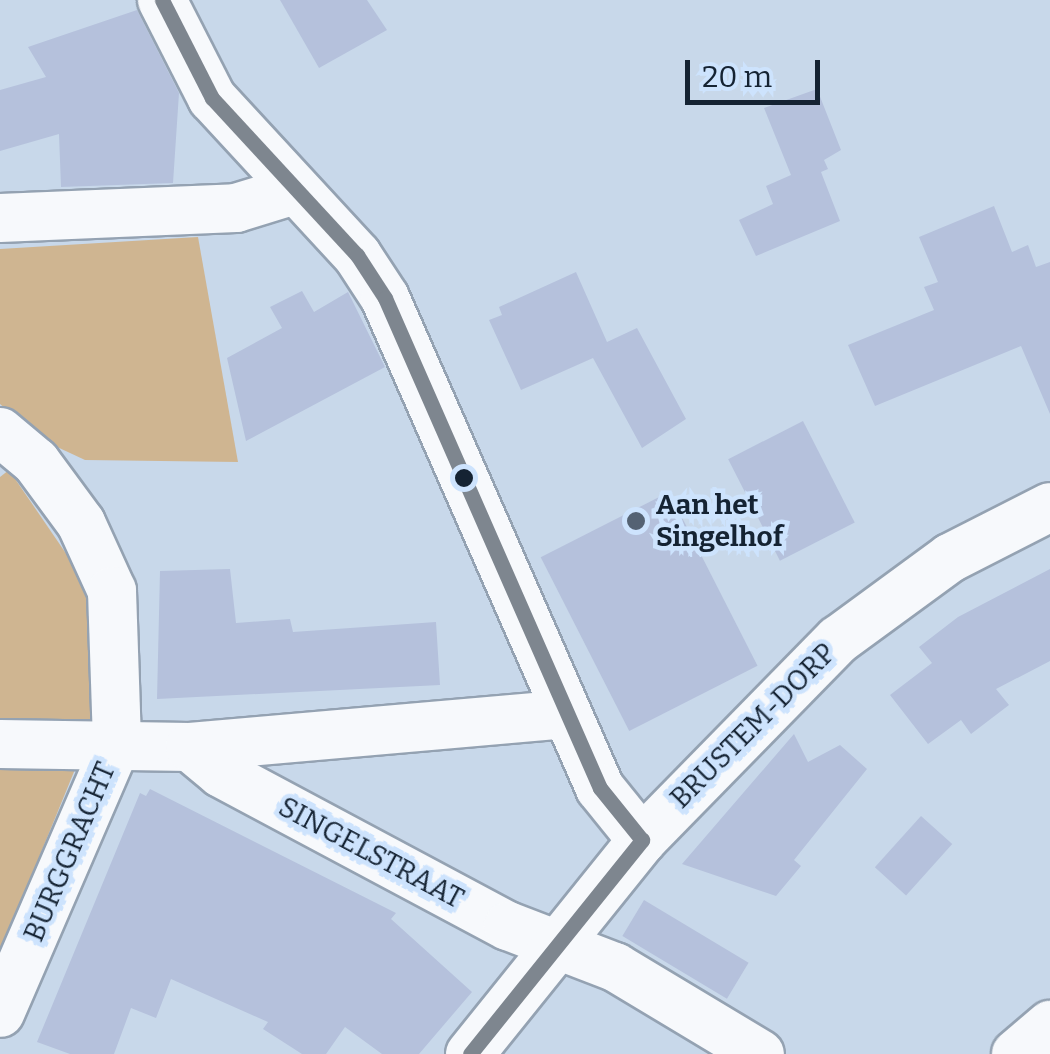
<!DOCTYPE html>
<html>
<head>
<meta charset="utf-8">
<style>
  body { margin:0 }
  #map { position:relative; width:1050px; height:1054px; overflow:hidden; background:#c8d8ea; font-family:Bitter,serif }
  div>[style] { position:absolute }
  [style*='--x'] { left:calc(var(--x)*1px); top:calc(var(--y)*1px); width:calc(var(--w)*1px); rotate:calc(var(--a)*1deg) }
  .green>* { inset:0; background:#cfb591 }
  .building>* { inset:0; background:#b5c1dc; transform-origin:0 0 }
  .roads { filter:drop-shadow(2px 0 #94a2b2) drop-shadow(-2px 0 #94a2b2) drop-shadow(0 2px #94a2b2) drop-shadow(0 -2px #94a2b2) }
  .minor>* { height:48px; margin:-24px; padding:0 24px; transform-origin:24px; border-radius:24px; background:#f7f9fc }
  .bus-1>* { height:15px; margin:-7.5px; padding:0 7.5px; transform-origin:7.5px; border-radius:7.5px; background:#7e868f }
  .dots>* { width:28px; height:28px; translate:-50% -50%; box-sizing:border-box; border:5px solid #cde3fd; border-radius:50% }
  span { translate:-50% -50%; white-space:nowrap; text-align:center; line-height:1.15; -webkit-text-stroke:9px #cde3fd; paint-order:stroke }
  .poi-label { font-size:28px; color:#152333; font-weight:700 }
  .left { translate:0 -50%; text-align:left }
  .street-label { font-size:28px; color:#152333 }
  .scale { position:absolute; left:685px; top:60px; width:135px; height:45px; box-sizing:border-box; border:5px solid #152333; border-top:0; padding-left:12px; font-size:30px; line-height:35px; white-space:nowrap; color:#152333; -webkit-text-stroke:8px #cde3fd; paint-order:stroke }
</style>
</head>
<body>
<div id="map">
  <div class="green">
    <i style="clip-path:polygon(198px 237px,238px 462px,85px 460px,40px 439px,0 404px,0 249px)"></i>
    <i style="clip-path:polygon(9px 470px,93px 593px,95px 729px,0 728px,0 477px)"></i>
    <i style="clip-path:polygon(78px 762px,0 953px,0 763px)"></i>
  </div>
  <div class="building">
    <i style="clip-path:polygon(280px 0,367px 0,387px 30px,319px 68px)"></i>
    <i style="clip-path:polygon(137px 10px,179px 93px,173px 183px,61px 187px,59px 134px,0 151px,0 90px,46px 77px,28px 47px)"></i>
    <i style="clip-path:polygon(817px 89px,841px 150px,824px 160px,828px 169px,821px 172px,840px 221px,756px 256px,739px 220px,773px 204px,766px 186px,791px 175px,764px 108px)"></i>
    <i style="clip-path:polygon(994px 206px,1012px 252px,1028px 245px,1036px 267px,1050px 262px,1050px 414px,1021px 346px,875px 406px,848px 345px,934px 310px,924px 287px,938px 282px,919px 237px)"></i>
    <i style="clip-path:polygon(576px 272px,607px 342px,637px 328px,686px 419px,642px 448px,593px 358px,521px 390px,489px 320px,502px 315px,499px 307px)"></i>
    <i style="clip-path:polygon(302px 291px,314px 312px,348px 292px,385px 367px,246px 441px,227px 358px,282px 328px,270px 307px)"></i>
    <i style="left:803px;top:421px;width:114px;height:84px;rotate:63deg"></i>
    <i style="left:669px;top:492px;width:195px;height:144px;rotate:63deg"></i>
    <i style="clip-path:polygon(230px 569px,236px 623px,290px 619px,293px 632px,436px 622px,440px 685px,157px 699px,160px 571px)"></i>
    <i style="clip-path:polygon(1050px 569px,1050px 661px,996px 689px,1009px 705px,971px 734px,961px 720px,928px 744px,890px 695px,932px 663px,919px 647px,958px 617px)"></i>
    <i style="clip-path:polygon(794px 734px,808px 762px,840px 745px,867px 769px,794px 860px,801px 866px,776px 896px,682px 864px)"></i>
    <i style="clip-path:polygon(150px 789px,396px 913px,391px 919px,472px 992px,419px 1054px,382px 1054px,345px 1027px,326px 1054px,302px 1054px,263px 1029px,268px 1022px,171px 979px,156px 1018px,131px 1008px,114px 1054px,70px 1054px,37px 1042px,140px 793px,146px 796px)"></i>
    <i style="left:921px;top:816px;width:42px;height:69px;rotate:42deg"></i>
    <i style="left:644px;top:900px;width:122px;height:42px;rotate:31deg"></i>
  </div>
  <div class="roads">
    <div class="minor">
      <i style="--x:162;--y:0;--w:110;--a:63"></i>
      <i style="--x:212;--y:98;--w:214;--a:47.3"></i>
      <i style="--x:357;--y:255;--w:51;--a:56.9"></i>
      <i style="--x:385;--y:298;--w:535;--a:66.31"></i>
      <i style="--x:600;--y:788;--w:67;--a:51.1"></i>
      <i style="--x:0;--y:218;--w:236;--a:-2.4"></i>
      <i style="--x:236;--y:208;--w:62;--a:-17"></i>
      <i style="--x:0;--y:432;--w:47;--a:39.8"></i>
      <i style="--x:36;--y:462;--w:76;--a:53.6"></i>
      <i style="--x:81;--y:523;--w:75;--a:65.5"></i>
      <i style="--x:112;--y:591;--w:152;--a:88.1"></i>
      <i style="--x:117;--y:743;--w:294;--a:113.4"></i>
      <i style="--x:0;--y:744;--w:190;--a:0.9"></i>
      <i style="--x:190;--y:747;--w:378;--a:-5"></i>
      <i style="--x:190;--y:747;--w:40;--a:40"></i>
      <i style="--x:221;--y:773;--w:325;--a:28.1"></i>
      <i style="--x:508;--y:926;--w:115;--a:21"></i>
      <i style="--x:615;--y:967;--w:169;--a:31"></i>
      <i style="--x:470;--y:1054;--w:275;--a:-51.2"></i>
      <i style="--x:642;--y:840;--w:280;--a:-45.6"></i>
      <i style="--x:838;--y:640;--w:139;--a:-36.2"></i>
      <i style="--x:950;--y:558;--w:112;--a:-27"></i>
      <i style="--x:1016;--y:1054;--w:45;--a:-40.5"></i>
    </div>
  </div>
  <div class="bus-1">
    <i style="--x:162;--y:0;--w:110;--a:63"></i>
    <i style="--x:212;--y:98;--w:214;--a:47.3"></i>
    <i style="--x:357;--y:255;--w:51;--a:56.9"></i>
    <i style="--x:385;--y:298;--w:535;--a:66.31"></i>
    <i style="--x:600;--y:788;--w:67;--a:51.1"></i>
    <i style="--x:470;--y:1054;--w:275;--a:-51.2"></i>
  </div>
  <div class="dots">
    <i style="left:464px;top:478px;background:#152333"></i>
    <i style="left:636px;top:521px;background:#546273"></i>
  </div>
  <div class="poi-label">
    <span class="left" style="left:656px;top:521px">Aan het<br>Singelhof</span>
  </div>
  <div class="street-label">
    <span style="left:753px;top:726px;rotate:-45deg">BRUSTEM-DORP</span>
    <span style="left:70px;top:852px;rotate:-67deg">BURGGRACHT</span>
    <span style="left:371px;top:853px;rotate:28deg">SINGELSTRAAT</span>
  </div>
  <div class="scale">20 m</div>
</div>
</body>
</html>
